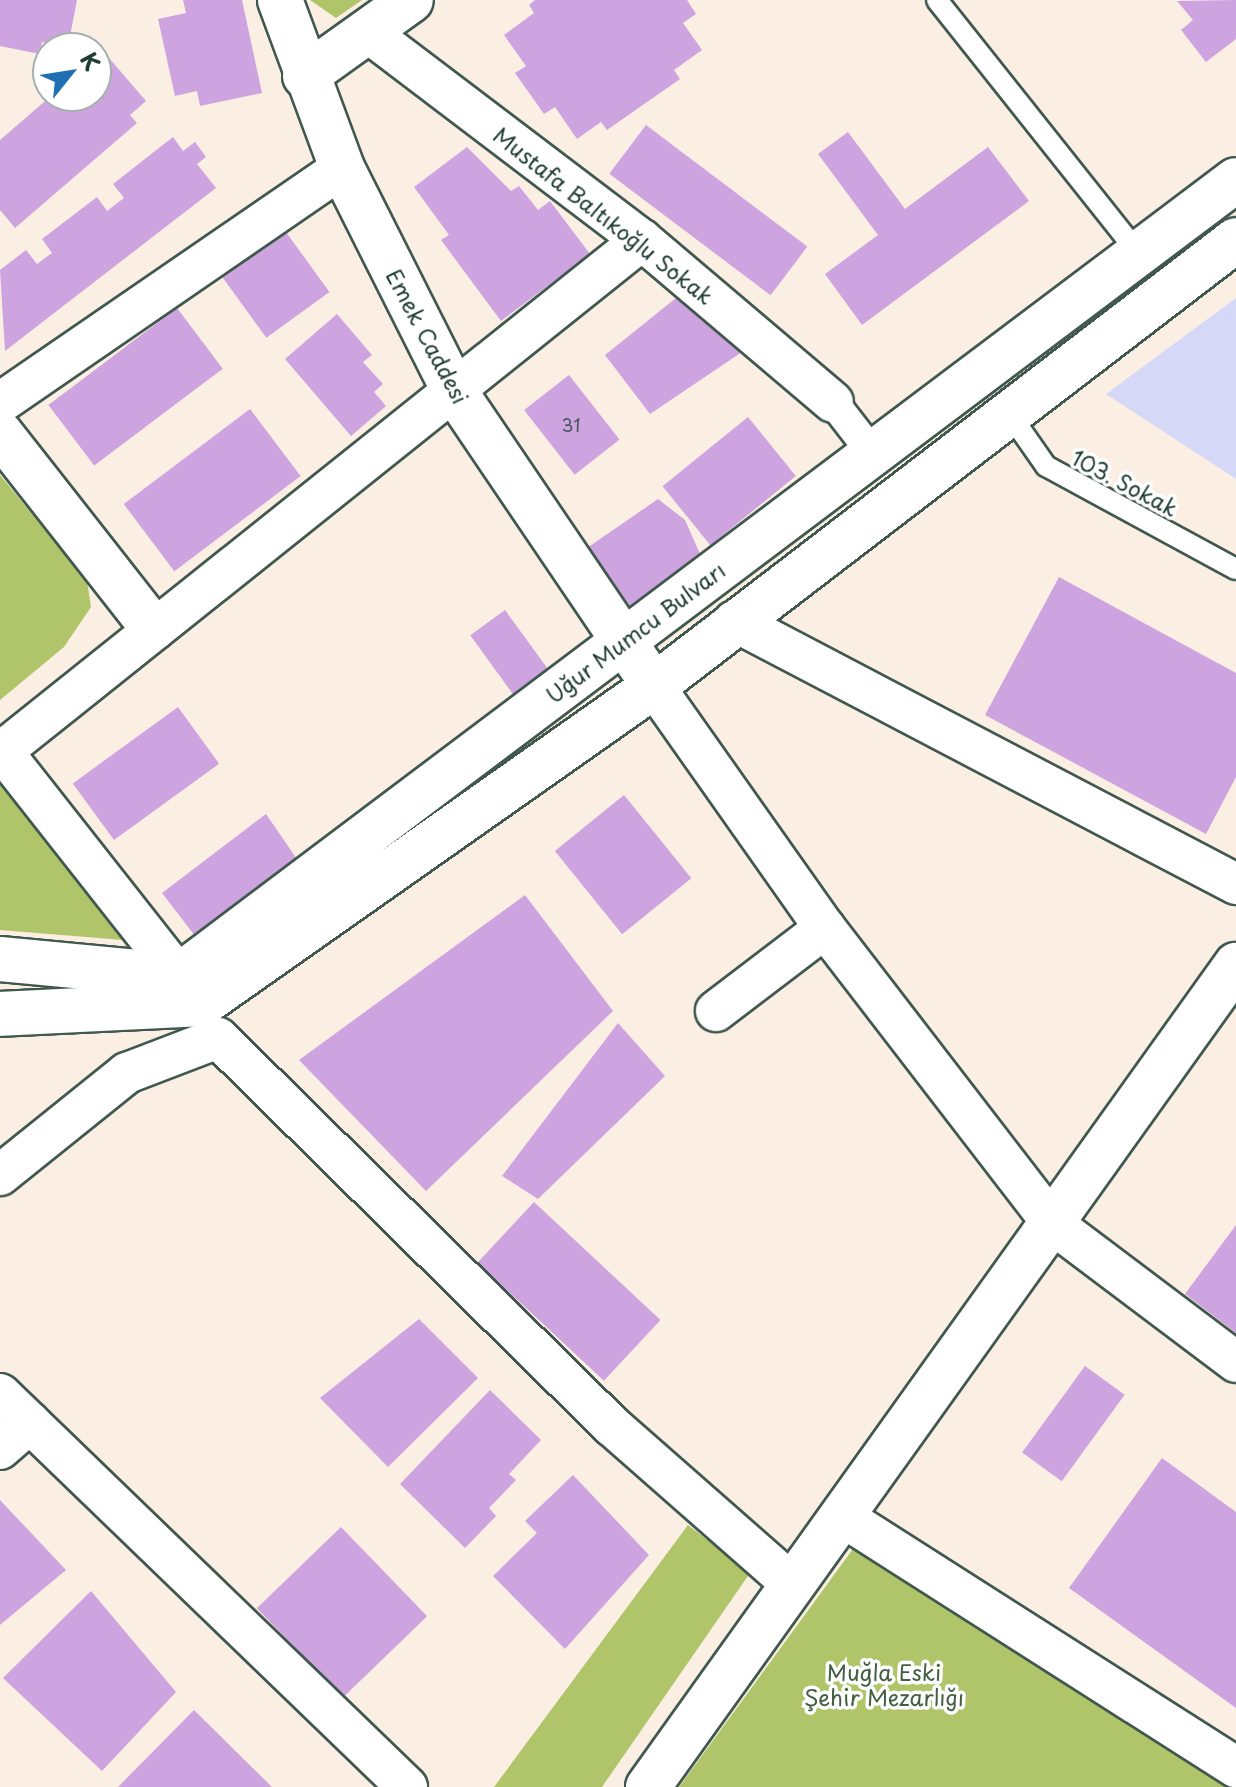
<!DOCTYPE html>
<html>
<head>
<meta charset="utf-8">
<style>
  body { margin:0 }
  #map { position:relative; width:1236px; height:1787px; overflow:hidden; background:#faefe2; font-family:"Playpen Sans",sans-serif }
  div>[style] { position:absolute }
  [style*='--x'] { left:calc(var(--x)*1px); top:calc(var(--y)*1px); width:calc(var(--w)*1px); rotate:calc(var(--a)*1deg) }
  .built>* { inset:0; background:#d6d8f8 }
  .green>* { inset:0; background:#b0c56a }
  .building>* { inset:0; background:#cda4df; transform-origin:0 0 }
  .roads { filter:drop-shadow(2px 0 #40584e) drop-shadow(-2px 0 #40584e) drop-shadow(0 2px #40584e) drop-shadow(0 -2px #40584e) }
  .service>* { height:20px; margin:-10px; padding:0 10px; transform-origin:10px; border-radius:10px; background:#fff }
  .pedestrian>* { height:30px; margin:-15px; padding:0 15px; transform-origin:15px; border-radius:15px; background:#fff }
  .minor>* { height:40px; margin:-20px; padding:0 20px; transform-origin:20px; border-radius:20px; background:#fff }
  .tertiary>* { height:44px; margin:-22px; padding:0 22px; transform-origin:22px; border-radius:22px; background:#fff }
  .secondary>* { height:44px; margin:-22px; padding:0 22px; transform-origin:22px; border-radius:22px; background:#fff }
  span { translate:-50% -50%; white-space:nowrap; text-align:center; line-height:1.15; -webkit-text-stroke:7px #fff; paint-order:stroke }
  .number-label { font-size:18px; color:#4a575f }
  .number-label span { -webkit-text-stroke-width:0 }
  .street-label { font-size:22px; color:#1f3d34 }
  .park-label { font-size:22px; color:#435f42 }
  .north { position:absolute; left:32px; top:32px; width:80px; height:80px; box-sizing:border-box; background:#fff; border:2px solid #a5b1ae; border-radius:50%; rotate:60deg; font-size:22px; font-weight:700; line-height:32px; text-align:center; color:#1f3d34 }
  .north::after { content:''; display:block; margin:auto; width:28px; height:36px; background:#1f6fb2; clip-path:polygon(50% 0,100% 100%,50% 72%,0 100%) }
</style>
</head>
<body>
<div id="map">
  <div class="built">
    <i style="clip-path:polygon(1236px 298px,1236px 479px,1106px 394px)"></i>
  </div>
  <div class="green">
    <i style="clip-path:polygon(310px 0,362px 0,336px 18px)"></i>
    <i style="clip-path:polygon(0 475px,87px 581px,91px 607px,64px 647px,0 700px)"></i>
    <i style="clip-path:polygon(0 780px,123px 940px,0 930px)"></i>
    <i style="clip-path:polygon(688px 1525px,750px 1573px,602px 1787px,494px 1787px)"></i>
    <i style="clip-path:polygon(858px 1542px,1236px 1787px,679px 1787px)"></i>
  </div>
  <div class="building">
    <i style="clip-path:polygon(0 0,77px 0,68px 47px,42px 42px,40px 54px,0 46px)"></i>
    <i style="clip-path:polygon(183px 0,242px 0,262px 93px,200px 106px,197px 91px,175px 96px,158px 19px,186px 13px)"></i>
    <i style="clip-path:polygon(535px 0,687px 0,696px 14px,683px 23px,702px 50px,674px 70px,680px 79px,607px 130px,601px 122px,577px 139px,555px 107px,544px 114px,515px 73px,526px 66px,504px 35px,534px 13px,529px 5px)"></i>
    <i style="clip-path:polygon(1236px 0,1236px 39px,1206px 62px,1181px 30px,1193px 20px,1177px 1px)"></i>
    <i style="clip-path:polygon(103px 51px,146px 101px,130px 115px,137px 123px,15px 228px,0 210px,0 140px,51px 96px,96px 96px,96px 57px)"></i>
    <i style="left:646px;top:125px;width:202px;height:61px;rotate:37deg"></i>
    <i style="clip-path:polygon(848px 132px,905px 209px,988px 147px,1029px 201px,862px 325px,825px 274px,878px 235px,818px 154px)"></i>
    <i style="clip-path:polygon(173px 137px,183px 151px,195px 142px,206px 157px,197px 164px,216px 188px,5px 351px,0 270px,26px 250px,37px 264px,52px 253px,42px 239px,97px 197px,107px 211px,124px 198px,113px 184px)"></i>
    <i style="clip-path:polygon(467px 147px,511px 191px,519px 186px,538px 210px,550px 201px,590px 254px,501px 321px,441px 240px,449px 235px,414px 187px)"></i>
    <i style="left:283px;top:228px;width:79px;height:78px;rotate:54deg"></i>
    <i style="clip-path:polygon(681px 294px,745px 350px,650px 414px,605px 355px)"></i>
    <i style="left:177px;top:308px;width:76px;height:161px;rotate:53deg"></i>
    <i style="clip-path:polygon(337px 314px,372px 355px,363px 362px,383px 384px,374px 392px,386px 406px,351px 436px,285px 359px)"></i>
    <i style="left:569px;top:375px;width:82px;height:57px;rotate:52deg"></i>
    <i style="left:250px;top:409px;width:84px;height:158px;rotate:53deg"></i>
    <i style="left:748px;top:417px;width:76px;height:110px;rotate:51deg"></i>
    <i style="clip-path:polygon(658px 499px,685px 520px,704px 563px,636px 614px,587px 548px)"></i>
    <i style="clip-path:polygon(1059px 577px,1236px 673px,1236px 777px,1206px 834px,985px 715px)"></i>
    <i style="left:505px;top:610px;width:74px;height:43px;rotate:54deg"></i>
    <i style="left:178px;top:707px;width:70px;height:130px;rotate:54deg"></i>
    <i style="left:624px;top:795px;width:107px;height:89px;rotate:51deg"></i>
    <i style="clip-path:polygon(266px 814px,299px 862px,206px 938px,195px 936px,162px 893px)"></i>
    <i style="clip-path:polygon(525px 895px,613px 1011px,426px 1191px,299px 1060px)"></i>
    <i style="clip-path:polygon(618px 1023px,665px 1076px,538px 1199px,502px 1176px)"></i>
    <i style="left:534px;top:1202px;width:173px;height:83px;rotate:43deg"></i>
    <i style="clip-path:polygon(1236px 1225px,1236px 1333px,1185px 1294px)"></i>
    <i style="clip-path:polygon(419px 1319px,478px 1378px,388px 1467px,320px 1398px)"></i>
    <i style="left:1085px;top:1366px;width:49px;height:107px;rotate:36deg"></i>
    <i style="clip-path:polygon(490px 1390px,541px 1440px,509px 1474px,516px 1480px,489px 1508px,496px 1516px,465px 1548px,400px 1484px)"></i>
    <i style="clip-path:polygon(1162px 1458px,1236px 1512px,1236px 1708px,1069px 1588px)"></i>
    <i style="clip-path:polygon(573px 1475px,649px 1555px,565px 1649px,493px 1576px,537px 1533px,525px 1521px)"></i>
    <i style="clip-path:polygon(0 1500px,66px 1570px,0 1625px)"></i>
    <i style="left:341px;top:1527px;width:124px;height:117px;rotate:46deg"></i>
    <i style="clip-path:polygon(91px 1591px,176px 1692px,102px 1771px,3px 1678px)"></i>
    <i style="clip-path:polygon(194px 1710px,272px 1787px,118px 1787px)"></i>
  </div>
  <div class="roads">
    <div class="service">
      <i style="--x:937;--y:0;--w:325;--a:51.5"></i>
      <i style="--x:1011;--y:416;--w:61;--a:55"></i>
      <i style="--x:1046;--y:466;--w:216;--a:28.5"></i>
    </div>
    <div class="pedestrian">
      <i style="--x:833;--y:402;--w:67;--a:52.3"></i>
    </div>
    <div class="minor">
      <i style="--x:369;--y:33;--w:343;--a:37.2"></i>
      <i style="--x:642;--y:240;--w:250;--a:40.3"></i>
      <i style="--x:0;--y:403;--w:415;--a:-34.5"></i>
      <i style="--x:734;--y:621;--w:567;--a:27.65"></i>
      <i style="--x:654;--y:686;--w:296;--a:54.8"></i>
      <i style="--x:825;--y:928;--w:374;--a:52.4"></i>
      <i style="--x:1053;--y:1224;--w:229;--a:37"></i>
      <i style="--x:2;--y:751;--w:286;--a:51.8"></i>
      <i style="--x:0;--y:753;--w:822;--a:-38.63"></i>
      <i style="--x:716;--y:1011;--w:137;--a:-37.3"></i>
      <i style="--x:0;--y:1175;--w:163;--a:-38.8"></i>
      <i style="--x:127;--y:1073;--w:97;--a:-21"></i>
      <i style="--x:218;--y:1038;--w:552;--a:44.56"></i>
      <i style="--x:611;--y:1425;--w:242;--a:41.3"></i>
      <i style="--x:0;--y:1394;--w:566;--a:44"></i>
      <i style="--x:0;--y:1449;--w:40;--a:-41"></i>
      <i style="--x:843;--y:1517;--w:466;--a:32.5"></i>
    </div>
    <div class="tertiary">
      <i style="--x:280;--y:0;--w:179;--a:69.7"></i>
      <i style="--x:342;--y:168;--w:247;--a:63.3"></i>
      <i style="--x:453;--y:389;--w:359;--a:55.9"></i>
      <i style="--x:305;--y:76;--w:130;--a:-35.6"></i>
      <i style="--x:0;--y:433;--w:248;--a:51.9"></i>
      <i style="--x:648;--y:1787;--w:1011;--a:-54.42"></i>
    </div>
    <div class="secondary">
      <i style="--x:0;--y:959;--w:180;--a:5.4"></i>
      <i style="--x:179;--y:976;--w:1323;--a:-36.98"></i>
      <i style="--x:0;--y:1014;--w:202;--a:-2.8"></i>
      <i style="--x:202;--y:1004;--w:553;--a:-35.13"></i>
      <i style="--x:654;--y:686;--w:733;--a:-37.46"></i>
    </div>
  </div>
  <div class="number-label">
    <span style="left:571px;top:425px">31</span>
  </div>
  <div class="street-label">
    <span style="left:604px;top:215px;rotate:38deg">Mustafa Baltıkoğlu Sokak</span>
    <span style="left:428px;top:336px;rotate:62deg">Emek Caddesi</span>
    <span style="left:1125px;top:482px;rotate:28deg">103. Sokak</span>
    <span style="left:635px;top:632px;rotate:-37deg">Uğur Mumcu Bulvarı</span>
  </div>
  <div class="park-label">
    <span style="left:884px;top:1684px">Muğla Eski<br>Şehir Mezarlığı</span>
  </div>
  <div class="north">K</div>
</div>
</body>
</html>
